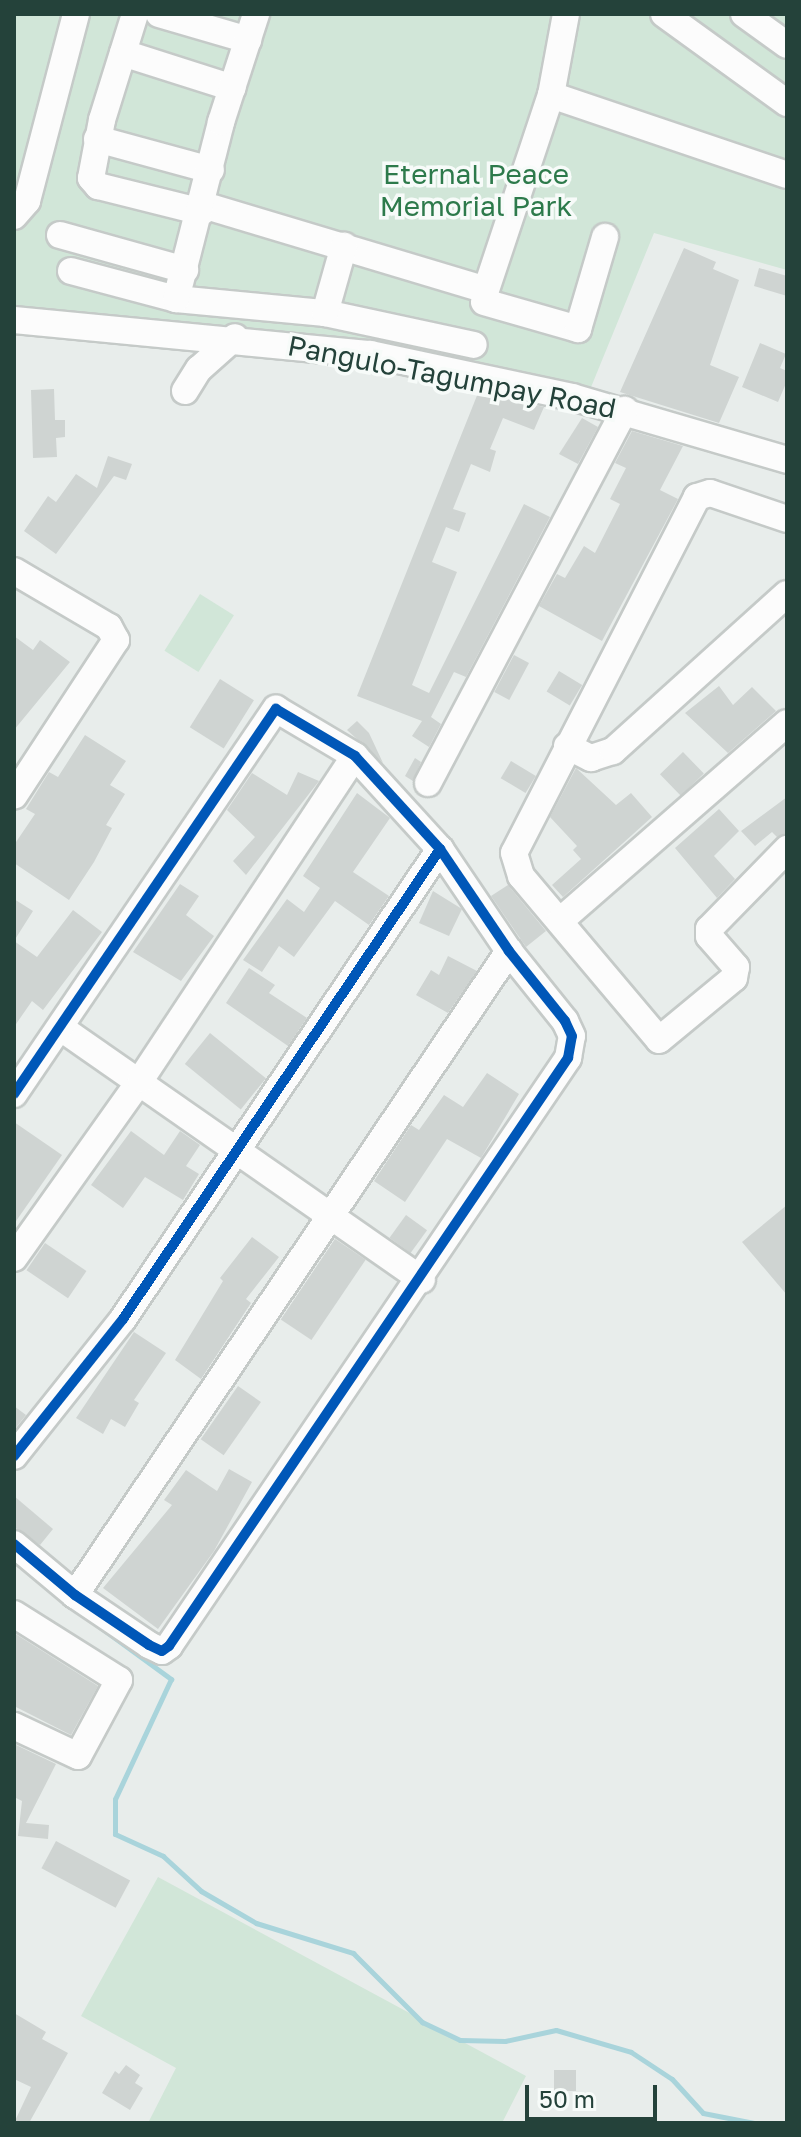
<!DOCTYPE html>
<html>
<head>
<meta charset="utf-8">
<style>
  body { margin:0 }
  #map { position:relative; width:801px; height:2137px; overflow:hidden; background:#e8edeb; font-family:"Golos Text",sans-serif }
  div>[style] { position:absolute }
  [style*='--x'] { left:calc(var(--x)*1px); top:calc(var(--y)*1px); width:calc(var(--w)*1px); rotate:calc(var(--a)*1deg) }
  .green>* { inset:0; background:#d1e6d8; transform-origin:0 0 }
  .stream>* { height:5px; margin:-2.5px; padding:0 2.5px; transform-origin:2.5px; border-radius:2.5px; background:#a9d4db }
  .building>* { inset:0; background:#cfd4d2; transform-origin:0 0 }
  .roads { filter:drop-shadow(2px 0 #c5cac8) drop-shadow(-2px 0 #c5cac8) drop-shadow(0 2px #c5cac8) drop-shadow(0 -2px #c5cac8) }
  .minor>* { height:26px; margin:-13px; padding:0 13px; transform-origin:13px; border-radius:13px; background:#fcfcfc }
  .cycleway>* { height:10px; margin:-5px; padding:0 5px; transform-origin:5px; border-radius:5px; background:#0057b8 }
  span { translate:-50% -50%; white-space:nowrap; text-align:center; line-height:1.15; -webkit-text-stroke:7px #f7fbf9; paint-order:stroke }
  .park-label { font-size:28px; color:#2d7a4b }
  .street-label { font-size:28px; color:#24423a }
  .frame { position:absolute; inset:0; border:16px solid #24423a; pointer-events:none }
  .scale { position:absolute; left:525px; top:2085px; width:132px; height:36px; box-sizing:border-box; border:4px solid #24423a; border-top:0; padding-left:10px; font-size:24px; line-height:28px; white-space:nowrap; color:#24423a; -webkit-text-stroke:6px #f7fbf9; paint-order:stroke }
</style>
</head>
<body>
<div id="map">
  <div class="green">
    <i style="clip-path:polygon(14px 14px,787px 14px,787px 270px,654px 233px,587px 397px,14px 311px)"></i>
    <i style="left:200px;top:594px;width:40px;height:67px;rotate:32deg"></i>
    <i style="clip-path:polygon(158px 1877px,526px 2076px,502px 2123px,148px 2123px,176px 2068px,81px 2016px)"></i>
  </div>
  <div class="stream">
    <i style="--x:97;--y:1625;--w:92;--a:36.1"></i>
    <i style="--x:171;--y:1679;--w:132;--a:115"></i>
    <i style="--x:115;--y:1799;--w:35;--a:90"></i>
    <i style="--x:115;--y:1834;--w:53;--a:24.6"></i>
    <i style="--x:163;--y:1856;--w:52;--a:42.6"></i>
    <i style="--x:201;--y:1891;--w:64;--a:30.2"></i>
    <i style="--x:256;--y:1923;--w:102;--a:17.2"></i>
    <i style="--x:353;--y:1953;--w:98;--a:45"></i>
    <i style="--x:422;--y:2022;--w:42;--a:25.3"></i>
    <i style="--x:460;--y:2040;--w:45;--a:1.3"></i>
    <i style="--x:505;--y:2041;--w:52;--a:-12.2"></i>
    <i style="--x:556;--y:2030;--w:78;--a:16.3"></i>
    <i style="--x:631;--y:2052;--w:49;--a:33.4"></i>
    <i style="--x:672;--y:2079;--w:46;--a:47.6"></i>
    <i style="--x:703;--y:2113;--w:52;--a:11.1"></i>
  </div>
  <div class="building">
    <i style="clip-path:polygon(684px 248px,716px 262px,713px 269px,739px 280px,710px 365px,739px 377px,719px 423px,620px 392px)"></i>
    <i style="clip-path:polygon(759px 268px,787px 276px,787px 296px,754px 286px)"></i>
    <i style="clip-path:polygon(760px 343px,786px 354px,780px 368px,787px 371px,787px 381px,778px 402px,742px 387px)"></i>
    <i style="clip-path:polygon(54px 389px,55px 420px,65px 420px,65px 437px,56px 438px,57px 457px,33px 458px,31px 390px)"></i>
    <i style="clip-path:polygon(478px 393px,544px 407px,534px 430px,503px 418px,490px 449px,496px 451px,490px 472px,471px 464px,453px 509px,466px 513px,459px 532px,446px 527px,432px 562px,457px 572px,412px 685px,429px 693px,524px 504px,550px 517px,466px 677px,454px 672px,431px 717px,441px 724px,429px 747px,412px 736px,422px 721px,357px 696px)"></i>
    <i style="clip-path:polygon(582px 418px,598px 427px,578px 464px,559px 454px)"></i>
    <i style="clip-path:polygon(632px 431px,683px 446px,660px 490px,678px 499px,602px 641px,539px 606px,557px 574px,565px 578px,584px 546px,595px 553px,620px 504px,610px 499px,626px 468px,615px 463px)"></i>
    <i style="clip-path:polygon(108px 456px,132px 464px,126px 480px,114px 476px,56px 554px,24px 531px,48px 496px,56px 502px,76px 474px,97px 488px)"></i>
    <i style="clip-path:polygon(14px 636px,33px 650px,40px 640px,70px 662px,14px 730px)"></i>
    <i style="left:514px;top:655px;width:17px;height:42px;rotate:28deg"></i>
    <i style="left:559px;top:671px;width:27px;height:24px;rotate:31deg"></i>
    <i style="left:220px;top:679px;width:40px;height:57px;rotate:32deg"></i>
    <i style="clip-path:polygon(719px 686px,733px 705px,752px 687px,776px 711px,728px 753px,685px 713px)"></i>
    <i style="clip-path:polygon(357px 721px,369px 733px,383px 763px,347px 730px)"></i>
    <i style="clip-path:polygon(85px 735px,126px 761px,110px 785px,125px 794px,106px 825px,112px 828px,94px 862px,69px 900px,14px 863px,14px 845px,35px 814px,26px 809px,49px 772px,58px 777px)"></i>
    <i style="left:683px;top:752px;width:30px;height:32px;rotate:46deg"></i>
    <i style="clip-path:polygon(415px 758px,421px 762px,413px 781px,405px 776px)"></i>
    <i style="left:511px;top:761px;width:29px;height:20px;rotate:31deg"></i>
    <i style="clip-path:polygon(576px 768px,616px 805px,631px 793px,652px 817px,563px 897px,552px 885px,581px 859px,573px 850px,577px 846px,550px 817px)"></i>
    <i style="clip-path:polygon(298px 772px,319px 781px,246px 875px,233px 861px,255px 837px,227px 810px,252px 773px,287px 795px)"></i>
    <i style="clip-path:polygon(357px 793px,390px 818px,353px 872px,389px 896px,369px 925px,335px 901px,294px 957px,279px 946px,262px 972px,243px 960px,287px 899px,304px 912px,320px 888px,303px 876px)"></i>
    <i style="clip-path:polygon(787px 797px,787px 833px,777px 837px,772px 832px,755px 846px,741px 831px)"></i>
    <i style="clip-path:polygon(719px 809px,739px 831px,714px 856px,735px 879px,717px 898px,675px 848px)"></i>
    <i style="clip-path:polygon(180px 884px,199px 896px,186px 915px,214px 936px,181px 981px,133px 952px)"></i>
    <i style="clip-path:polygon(508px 885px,546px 931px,526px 947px,491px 896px)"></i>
    <i style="clip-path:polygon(433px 891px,462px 909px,449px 936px,419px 923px)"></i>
    <i style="clip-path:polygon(14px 899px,33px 911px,14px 941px,37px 957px,73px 910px,102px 932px,43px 1010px,32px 1001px,14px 1027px)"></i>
    <i style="clip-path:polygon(448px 956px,477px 971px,448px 1013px,416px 995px,431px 970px,439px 975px)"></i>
    <i style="clip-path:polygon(249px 968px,275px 985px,269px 993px,307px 1018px,288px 1046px,226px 1003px)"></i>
    <i style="left:210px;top:1033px;width:72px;height:40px;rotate:39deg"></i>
    <i style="clip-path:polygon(487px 1073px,519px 1094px,481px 1158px,447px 1139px,405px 1202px,374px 1181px,411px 1125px,419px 1130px,444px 1095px,463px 1107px)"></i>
    <i style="clip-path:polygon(14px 1122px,62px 1155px,14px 1224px)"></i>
    <i style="clip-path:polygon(131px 1131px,164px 1155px,180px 1131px,200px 1145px,186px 1166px,199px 1174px,183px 1200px,145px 1177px,123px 1208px,91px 1185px)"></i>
    <i style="clip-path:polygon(787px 1205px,787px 1295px,742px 1242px)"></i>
    <i style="left:406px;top:1215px;width:26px;height:28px;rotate:36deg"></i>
    <i style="clip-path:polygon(252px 1237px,279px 1257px,246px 1299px,251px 1303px,201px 1379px,175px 1360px,223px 1281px,220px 1278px)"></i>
    <i style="left:335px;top:1239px;width:37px;height:97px;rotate:34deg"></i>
    <i style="left:45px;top:1243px;width:50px;height:33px;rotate:34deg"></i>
    <i style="clip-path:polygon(134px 1332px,166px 1353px,134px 1400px,139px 1403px,125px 1427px,111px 1419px,103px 1434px,76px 1418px)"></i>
    <i style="left:238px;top:1386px;width:28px;height:65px;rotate:35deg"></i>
    <i style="clip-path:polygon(14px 1406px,26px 1415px,14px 1430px)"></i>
    <i style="clip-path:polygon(229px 1469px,252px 1482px,214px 1551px,158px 1629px,103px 1588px,172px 1505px,164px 1500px,186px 1470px,217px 1491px)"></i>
    <i style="clip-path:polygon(14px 1496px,53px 1529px,40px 1545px,14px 1527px)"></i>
    <i style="clip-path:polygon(14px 1633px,98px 1686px,71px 1735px,14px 1706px)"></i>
    <i style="clip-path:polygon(14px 1744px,56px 1764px,26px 1823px,49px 1825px,48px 1839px,18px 1836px,22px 1801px,14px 1797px)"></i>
    <i style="left:56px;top:1841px;width:84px;height:31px;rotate:28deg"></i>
    <i style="clip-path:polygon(14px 2013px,46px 2032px,42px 2039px,68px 2053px,29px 2123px,14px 2123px,31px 2087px,14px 2079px)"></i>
    <i style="clip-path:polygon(126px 2065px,140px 2075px,135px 2083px,143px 2088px,130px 2110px,102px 2093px,115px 2071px,119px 2074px)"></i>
    <i style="left:576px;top:2070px;width:21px;height:22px;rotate:90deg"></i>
  </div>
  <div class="roads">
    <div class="minor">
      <i style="--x:135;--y:14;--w:111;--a:107.3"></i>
      <i style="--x:102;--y:120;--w:59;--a:100.7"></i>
      <i style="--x:91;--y:178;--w:11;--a:49"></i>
      <i style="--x:98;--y:186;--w:107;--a:14"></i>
      <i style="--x:159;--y:14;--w:93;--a:16.3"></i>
      <i style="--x:664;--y:14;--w:152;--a:35.9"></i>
      <i style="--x:744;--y:14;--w:53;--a:35.8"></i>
      <i style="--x:123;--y:53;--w:115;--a:17.7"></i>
      <i style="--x:551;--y:95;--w:249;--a:18.7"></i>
      <i style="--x:97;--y:139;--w:118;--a:15.2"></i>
      <i style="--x:203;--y:205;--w:295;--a:16.7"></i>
      <i style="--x:486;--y:290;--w:206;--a:-71.6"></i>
      <i style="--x:551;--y:95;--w:82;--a:-79.5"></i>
      <i style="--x:14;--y:216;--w:20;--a:-49"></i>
      <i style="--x:27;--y:201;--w:193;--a:-75.3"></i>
      <i style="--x:60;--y:235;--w:130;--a:15.6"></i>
      <i style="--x:71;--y:271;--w:109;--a:14.9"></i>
      <i style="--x:176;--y:299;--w:150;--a:5.4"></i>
      <i style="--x:325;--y:313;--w:152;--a:12.1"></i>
      <i style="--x:176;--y:299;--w:183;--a:-75.7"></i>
      <i style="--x:221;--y:122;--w:114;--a:-72"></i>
      <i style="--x:484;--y:302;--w:98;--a:16"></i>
      <i style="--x:578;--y:329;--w:96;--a:-73.6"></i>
      <i style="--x:325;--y:313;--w:70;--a:-74.2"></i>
      <i style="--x:14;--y:320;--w:358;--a:5.5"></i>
      <i style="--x:370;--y:354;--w:207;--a:12"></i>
      <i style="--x:572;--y:397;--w:224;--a:16.3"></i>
      <i style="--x:185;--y:391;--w:26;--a:-58"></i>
      <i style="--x:199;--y:369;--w:48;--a:-41.6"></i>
      <i style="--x:787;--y:519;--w:81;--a:-161.3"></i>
      <i style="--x:710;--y:493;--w:14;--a:163"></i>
      <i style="--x:697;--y:497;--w:400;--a:117.2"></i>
      <i style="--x:514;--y:853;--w:24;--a:73"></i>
      <i style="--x:521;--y:876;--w:214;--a:49.9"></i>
      <i style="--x:659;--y:1040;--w:97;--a:-39.6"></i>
      <i style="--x:734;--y:978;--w:11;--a:-80"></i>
      <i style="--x:736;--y:967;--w:41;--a:-131.1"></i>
      <i style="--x:709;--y:936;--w:7;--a:-90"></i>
      <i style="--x:709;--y:929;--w:112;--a:-45.7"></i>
      <i style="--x:14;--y:571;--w:110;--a:30.5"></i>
      <i style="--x:109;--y:627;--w:15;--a:62"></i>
      <i style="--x:116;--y:640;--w:186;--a:123.2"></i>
      <i style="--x:567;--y:746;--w:27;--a:27"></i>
      <i style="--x:591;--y:758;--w:23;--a:-18"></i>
      <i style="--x:613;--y:751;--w:234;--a:-42.1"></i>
      <i style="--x:428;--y:783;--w:422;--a:-62.2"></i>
      <i style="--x:560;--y:921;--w:301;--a:-41.1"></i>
      <i style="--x:61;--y:1028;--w:440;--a:34.9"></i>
      <i style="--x:14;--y:1094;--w:466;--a:-55.8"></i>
      <i style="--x:276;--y:709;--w:92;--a:30.7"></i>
      <i style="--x:355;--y:756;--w:126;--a:47.6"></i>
      <i style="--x:440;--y:849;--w:567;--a:124"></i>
      <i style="--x:123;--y:1319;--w:175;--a:128.5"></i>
      <i style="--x:14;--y:1258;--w:219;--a:-54.6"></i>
      <i style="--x:141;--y:1079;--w:387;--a:-56.5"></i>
      <i style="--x:14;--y:1544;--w:80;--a:39.9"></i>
      <i style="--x:75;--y:1595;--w:89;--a:34"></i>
      <i style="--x:149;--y:1645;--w:14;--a:25"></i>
      <i style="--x:162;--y:1651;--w:9;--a:-36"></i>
      <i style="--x:169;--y:1646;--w:711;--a:-55.84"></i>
      <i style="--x:568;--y:1058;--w:22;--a:-80"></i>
      <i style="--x:572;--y:1036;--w:17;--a:-115"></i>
      <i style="--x:565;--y:1021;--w:90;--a:-128.7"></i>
      <i style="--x:509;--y:951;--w:123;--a:-124.1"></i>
      <i style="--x:75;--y:1595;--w:777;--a:-56.02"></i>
      <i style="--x:14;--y:1614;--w:124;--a:32.2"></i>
      <i style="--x:119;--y:1680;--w:86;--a:118.3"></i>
      <i style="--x:78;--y:1756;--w:71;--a:-154.9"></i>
    </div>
  </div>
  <div class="cycleway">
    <i style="--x:14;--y:1094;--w:466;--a:-55.8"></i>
    <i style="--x:276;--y:709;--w:92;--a:30.7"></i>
    <i style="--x:355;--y:756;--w:126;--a:47.6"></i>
    <i style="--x:440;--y:849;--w:567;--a:124"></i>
    <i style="--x:123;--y:1319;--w:175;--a:128.5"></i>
    <i style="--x:14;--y:1544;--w:80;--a:39.9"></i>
    <i style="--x:75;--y:1595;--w:89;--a:34"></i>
    <i style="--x:149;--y:1645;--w:14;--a:25"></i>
    <i style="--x:162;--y:1651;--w:9;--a:-36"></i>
    <i style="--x:169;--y:1646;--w:711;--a:-55.84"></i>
    <i style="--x:568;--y:1058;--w:22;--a:-80"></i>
    <i style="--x:572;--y:1036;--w:17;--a:-115"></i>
    <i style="--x:565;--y:1021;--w:90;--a:-128.7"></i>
    <i style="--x:509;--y:951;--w:123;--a:-124.1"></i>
  </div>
  <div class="park-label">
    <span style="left:476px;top:190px">Eternal Peace<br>Memorial Park</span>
  </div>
  <div class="street-label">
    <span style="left:452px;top:377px;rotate:11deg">Pangulo-Tagumpay Road</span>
  </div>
  <div class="frame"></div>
  <div class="scale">50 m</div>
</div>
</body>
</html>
